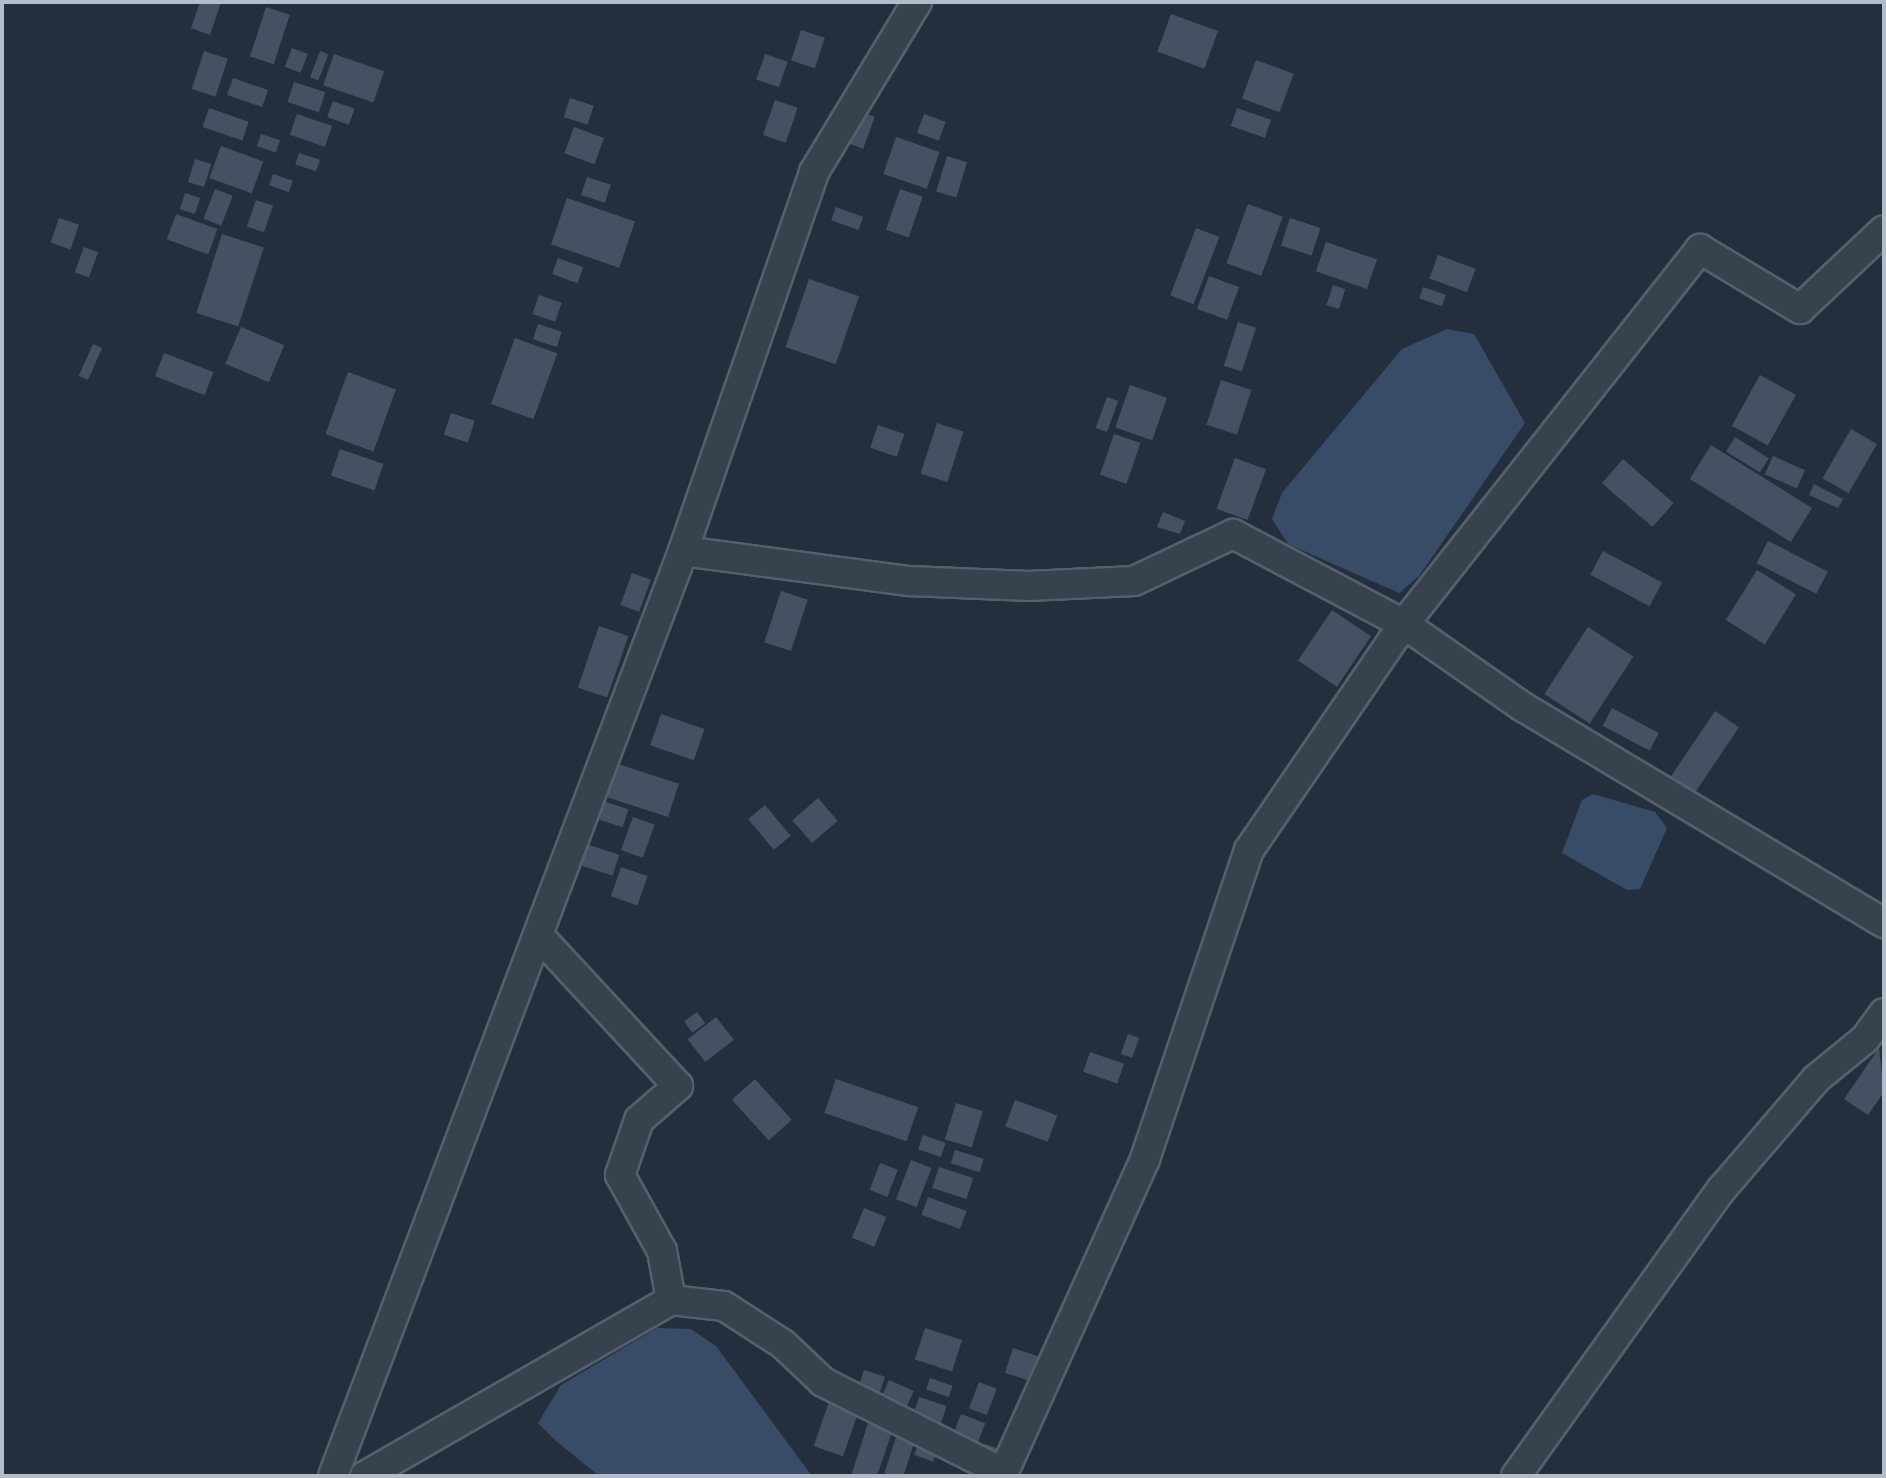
<!DOCTYPE html>
<html>
<head>
<meta charset="utf-8">
<style>
  body { margin:0 }
  #map { position:relative; width:1886px; height:1478px; overflow:hidden; background:#242f3e; font-family:"Archivo Narrow",sans-serif }
  div>[style] { position:absolute }
  [style*='--x'] { left:calc(var(--x)*1px); top:calc(var(--y)*1px); width:calc(var(--w)*1px); rotate:calc(var(--a)*1deg) }
  .water>* { inset:0; background:#394c67 }
  .building>* { inset:0; background:#455162; transform-origin:0 0 }
  .roads { filter:drop-shadow(2px 0 #565f6c) drop-shadow(-2px 0 #565f6c) drop-shadow(0 2px #565f6c) drop-shadow(0 -2px #565f6c) }
  .minor>* { height:28px; margin:-14px; padding:0 14px; transform-origin:14px; border-radius:14px; background:#38414e }
  span { translate:-50% -50%; white-space:nowrap; text-align:center; line-height:1.15; -webkit-text-stroke:7px #1d2633; paint-order:stroke }
  .frame { position:absolute; inset:0; border:4px solid #b4bcc9; pointer-events:none }
</style>
</head>
<body>
<div id="map">
  <div class="water">
    <i style="clip-path:polygon(1447px 329px,1474px 334px,1525px 423px,1419px 576px,1399px 593px,1288px 544px,1272px 519px,1282px 493px,1402px 349px)"></i>
    <i style="clip-path:polygon(1593px 794px,1655px 812px,1667px 828px,1640px 889px,1627px 890px,1562px 853px,1582px 800px)"></i>
    <i style="clip-path:polygon(657px 1328px,691px 1329px,716px 1346px,812px 1476px,599px 1476px,556px 1441px,538px 1423px,561px 1385px)"></i>
  </div>
  <div class="building">
    <i style="clip-path:polygon(200px 2px,221px 2px,210px 35px,191px 28px)"></i>
    <i style="left:266px;top:7px;width:25px;height:52px;rotate:18deg"></i>
    <i style="left:1171px;top:14px;width:50px;height:40px;rotate:20deg"></i>
    <i style="left:801px;top:30px;width:25px;height:32px;rotate:18deg"></i>
    <i style="left:292px;top:48px;width:17px;height:20px;rotate:21deg"></i>
    <i style="left:204px;top:51px;width:25px;height:40px;rotate:18deg"></i>
    <i style="left:320px;top:51px;width:9px;height:28px;rotate:21deg"></i>
    <i style="left:334px;top:54px;width:53px;height:33px;rotate:19deg"></i>
    <i style="left:765px;top:54px;width:24px;height:27px;rotate:19deg"></i>
    <i style="left:1256px;top:60px;width:40px;height:41px;rotate:20deg"></i>
    <i style="left:233px;top:78px;width:37px;height:18px;rotate:19deg"></i>
    <i style="left:294px;top:82px;width:33px;height:21px;rotate:18deg"></i>
    <i style="left:570px;top:98px;width:25px;height:20px;rotate:18deg"></i>
    <i style="left:775px;top:100px;width:24px;height:37px;rotate:19deg"></i>
    <i style="left:333px;top:101px;width:23px;height:17px;rotate:20deg"></i>
    <i style="left:209px;top:108px;width:42px;height:20px;rotate:19deg"></i>
    <i style="left:1237px;top:108px;width:36px;height:19px;rotate:19deg"></i>
    <i style="left:856px;top:110px;width:20px;height:34px;rotate:20deg"></i>
    <i style="left:297px;top:114px;width:37px;height:22px;rotate:19deg"></i>
    <i style="left:924px;top:114px;width:23px;height:20px;rotate:20deg"></i>
    <i style="left:574px;top:127px;width:32px;height:28px;rotate:20deg"></i>
    <i style="left:261px;top:134px;width:20px;height:13px;rotate:18deg"></i>
    <i style="left:896px;top:137px;width:46px;height:39px;rotate:19deg"></i>
    <i style="left:221px;top:146px;width:45px;height:34px;rotate:20deg"></i>
    <i style="left:299px;top:153px;width:22px;height:12px;rotate:18deg"></i>
    <i style="left:947px;top:156px;width:21px;height:37px;rotate:17deg"></i>
    <i style="left:195px;top:159px;width:17px;height:24px;rotate:17deg"></i>
    <i style="left:273px;top:174px;width:21px;height:12px;rotate:19deg"></i>
    <i style="left:587px;top:177px;width:25px;height:19px;rotate:18deg"></i>
    <i style="left:215px;top:189px;width:19px;height:32px;rotate:21deg"></i>
    <i style="left:900px;top:189px;width:24px;height:43px;rotate:19deg"></i>
    <i style="left:185px;top:193px;width:16px;height:17px;rotate:18deg"></i>
    <i style="left:567px;top:198px;width:72px;height:49px;rotate:19deg"></i>
    <i style="left:256px;top:200px;width:18px;height:28px;rotate:19deg"></i>
    <i style="left:1248px;top:204px;width:37px;height:63px;rotate:20deg"></i>
    <i style="left:836px;top:207px;width:29px;height:14px;rotate:20deg"></i>
    <i style="left:176px;top:214px;width:44px;height:27px;rotate:20deg"></i>
    <i style="left:59px;top:218px;width:21px;height:26px;rotate:19deg"></i>
    <i style="left:1290px;top:218px;width:32px;height:29px;rotate:18deg"></i>
    <i style="left:1196px;top:228px;width:25px;height:72px;rotate:21deg"></i>
    <i style="left:222px;top:234px;width:44px;height:83px;rotate:18deg"></i>
    <i style="left:1326px;top:242px;width:54px;height:31px;rotate:19deg"></i>
    <i style="left:84px;top:247px;width:15px;height:27px;rotate:20deg"></i>
    <i style="left:1438px;top:255px;width:40px;height:25px;rotate:20deg"></i>
    <i style="left:558px;top:258px;width:27px;height:17px;rotate:20deg"></i>
    <i style="left:1209px;top:276px;width:32px;height:35px;rotate:20deg"></i>
    <i style="left:809px;top:279px;width:53px;height:72px;rotate:19deg"></i>
    <i style="left:1333px;top:285px;width:13px;height:21px;rotate:18deg"></i>
    <i style="left:1423px;top:287px;width:24px;height:12px;rotate:19deg"></i>
    <i style="left:539px;top:295px;width:24px;height:20px;rotate:19deg"></i>
    <i style="left:1238px;top:322px;width:19px;height:46px;rotate:18deg"></i>
    <i style="left:538px;top:324px;width:25px;height:16px;rotate:18deg"></i>
    <i style="left:241px;top:327px;width:47px;height:40px;rotate:23deg"></i>
    <i style="left:515px;top:338px;width:45px;height:70px;rotate:20deg"></i>
    <i style="left:93px;top:344px;width:10px;height:35px;rotate:24deg"></i>
    <i style="left:164px;top:353px;width:53px;height:25px;rotate:21deg"></i>
    <i style="left:348px;top:372px;width:51px;height:66px;rotate:20deg"></i>
    <i style="left:1760px;top:375px;width:41px;height:58px;rotate:29deg"></i>
    <i style="left:1221px;top:380px;width:32px;height:47px;rotate:18deg"></i>
    <i style="left:1130px;top:385px;width:39px;height:45px;rotate:19deg"></i>
    <i style="left:1107px;top:397px;width:12px;height:33px;rotate:20deg"></i>
    <i style="left:451px;top:413px;width:25px;height:23px;rotate:18deg"></i>
    <i style="left:937px;top:423px;width:28px;height:53px;rotate:18deg"></i>
    <i style="left:878px;top:425px;width:28px;height:24px;rotate:19deg"></i>
    <i style="left:1851px;top:429px;width:30px;height:57px;rotate:30deg"></i>
    <i style="left:1114px;top:434px;width:28px;height:43px;rotate:19deg"></i>
    <i style="left:1735px;top:437px;width:40px;height:17px;rotate:32deg"></i>
    <i style="left:1711px;top:445px;width:119px;height:40px;rotate:32deg"></i>
    <i style="left:340px;top:449px;width:46px;height:28px;rotate:19deg"></i>
    <i style="left:1773px;top:456px;width:35px;height:20px;rotate:24deg"></i>
    <i style="left:1235px;top:458px;width:33px;height:54px;rotate:20deg"></i>
    <i style="left:1623px;top:459px;width:67px;height:32px;rotate:41deg"></i>
    <i style="clip-path:polygon(1814px 484px,1843px 499px,1838px 508px,1809px 495px)"></i>
    <i style="clip-path:polygon(1163px 512px,1185px 521px,1180px 534px,1157px 527px)"></i>
    <i style="left:1768px;top:541px;width:67px;height:25px;rotate:27deg"></i>
    <i style="left:1603px;top:551px;width:67px;height:27px;rotate:28deg"></i>
    <i style="left:1757px;top:570px;width:46px;height:59px;rotate:32deg"></i>
    <i style="left:632px;top:573px;width:20px;height:34px;rotate:20deg"></i>
    <i style="left:781px;top:591px;width:28px;height:54px;rotate:18deg"></i>
    <i style="left:1332px;top:610px;width:47px;height:61px;rotate:34deg"></i>
    <i style="left:599px;top:626px;width:31px;height:65px;rotate:19deg"></i>
    <i style="left:1588px;top:627px;width:54px;height:80px;rotate:33deg"></i>
    <i style="left:1612px;top:708px;width:53px;height:20px;rotate:28deg"></i>
    <i style="left:1715px;top:711px;width:29px;height:80px;rotate:34deg"></i>
    <i style="left:661px;top:714px;width:46px;height:33px;rotate:19deg"></i>
    <i style="left:618px;top:764px;width:64px;height:35px;rotate:18deg"></i>
    <i style="left:818px;top:798px;width:30px;height:34px;rotate:49deg"></i>
    <i style="left:597px;top:799px;width:33px;height:19px;rotate:18deg"></i>
    <i style="left:765px;top:805px;width:40px;height:22px;rotate:50deg"></i>
    <i style="left:633px;top:817px;width:23px;height:35px;rotate:20deg"></i>
    <i style="left:586px;top:844px;width:35px;height:22px;rotate:18deg"></i>
    <i style="left:621px;top:867px;width:28px;height:31px;rotate:19deg"></i>
    <i style="left:697px;top:1012px;width:14px;height:16px;rotate:54deg"></i>
    <i style="left:716px;top:1017px;width:29px;height:36px;rotate:52deg"></i>
    <i style="left:1128px;top:1034px;width:12px;height:21px;rotate:20deg"></i>
    <i style="clip-path:polygon(1879px 1048px,1884px 1092px,1868px 1115px,1844px 1099px)"></i>
    <i style="left:1090px;top:1052px;width:36px;height:21px;rotate:19deg"></i>
    <i style="left:755px;top:1079px;width:55px;height:31px;rotate:48deg"></i>
    <i style="left:836px;top:1079px;width:87px;height:36px;rotate:19deg"></i>
    <i style="left:1015px;top:1100px;width:45px;height:28px;rotate:20deg"></i>
    <i style="left:956px;top:1103px;width:28px;height:38px;rotate:17deg"></i>
    <i style="left:923px;top:1135px;width:24px;height:15px;rotate:19deg"></i>
    <i style="left:955px;top:1150px;width:30px;height:14px;rotate:17deg"></i>
    <i style="left:911px;top:1160px;width:22px;height:42px;rotate:21deg"></i>
    <i style="left:880px;top:1163px;width:19px;height:29px;rotate:21deg"></i>
    <i style="left:939px;top:1167px;width:36px;height:22px;rotate:18deg"></i>
    <i style="left:928px;top:1197px;width:41px;height:19px;rotate:20deg"></i>
    <i style="left:864px;top:1208px;width:24px;height:32px;rotate:22deg"></i>
    <i style="left:925px;top:1328px;width:39px;height:33px;rotate:18deg"></i>
    <i style="left:1013px;top:1348px;width:29px;height:26px;rotate:18deg"></i>
    <i style="left:864px;top:1370px;width:22px;height:20px;rotate:18deg"></i>
    <i style="left:930px;top:1378px;width:24px;height:12px;rotate:19deg"></i>
    <i style="left:889px;top:1380px;width:27px;height:21px;rotate:24deg"></i>
    <i style="left:979px;top:1382px;width:19px;height:28px;rotate:21deg"></i>
    <i style="left:831px;top:1396px;width:31px;height:53px;rotate:19deg"></i>
    <i style="left:919px;top:1397px;width:29px;height:24px;rotate:18deg"></i>
    <i style="left:961px;top:1414px;width:26px;height:27px;rotate:21deg"></i>
    <i style="clip-path:polygon(870px 1417px,894px 1426px,877px 1476px,851px 1476px)"></i>
    <i style="left:897px;top:1434px;width:19px;height:41px;rotate:18deg"></i>
    <i style="left:921px;top:1436px;width:20px;height:20px;rotate:20deg"></i>
    <i style="left:985px;top:1444px;width:20px;height:9px;rotate:20deg"></i>
  </div>
  <div class="roads">
    <div class="minor">
      <i style="--x:683;--y:551;--w:228;--a:7.6"></i>
      <i style="--x:909;--y:581;--w:120;--a:2.4"></i>
      <i style="--x:1029;--y:586;--w:105;--a:-2.7"></i>
      <i style="--x:1134;--y:581;--w:110;--a:-25.4"></i>
      <i style="--x:1233;--y:534;--w:193;--a:27.8"></i>
      <i style="--x:1404;--y:624;--w:145;--a:34.9"></i>
      <i style="--x:1523;--y:707;--w:421;--a:30.9"></i>
      <i style="--x:671;--y:1300;--w:53;--a:6.5"></i>
      <i style="--x:724;--y:1306;--w:70;--a:32.8"></i>
      <i style="--x:783;--y:1344;--w:55;--a:43.5"></i>
      <i style="--x:823;--y:1382;--w:203;--a:26.7"></i>
      <i style="--x:333;--y:1476;--w:989;--a:-69.27"></i>
      <i style="--x:683;--y:551;--w:401;--a:-70.9"></i>
      <i style="--x:814;--y:172;--w:199;--a:-58.8"></i>
      <i style="--x:365;--y:1476;--w:353;--a:-29.9"></i>
      <i style="--x:671;--y:1300;--w:50;--a:-100.4"></i>
      <i style="--x:662;--y:1251;--w:87;--a:-118.9"></i>
      <i style="--x:620;--y:1175;--w:58;--a:-70.9"></i>
      <i style="--x:639;--y:1120;--w:52;--a:-41.1"></i>
      <i style="--x:678;--y:1086;--w:206;--a:-132.8"></i>
      <i style="--x:1002;--y:1476;--w:348;--a:-65.7"></i>
      <i style="--x:1145;--y:1159;--w:326;--a:-71.4"></i>
      <i style="--x:1249;--y:850;--w:274;--a:-55.6"></i>
      <i style="--x:1404;--y:624;--w:478;--a:-51.7"></i>
      <i style="--x:1700;--y:249;--w:117;--a:31"></i>
      <i style="--x:1800;--y:309;--w:115;--a:-43.2"></i>
      <i style="--x:1516;--y:1476;--w:352;--a:-54.4"></i>
      <i style="--x:1721;--y:1190;--w:146;--a:-49.4"></i>
      <i style="--x:1816;--y:1079;--w:63;--a:-39.2"></i>
      <i style="--x:1865;--y:1039;--w:32;--a:-54"></i>
    </div>
  </div>
  <div class="frame"></div>
</div>
</body>
</html>
